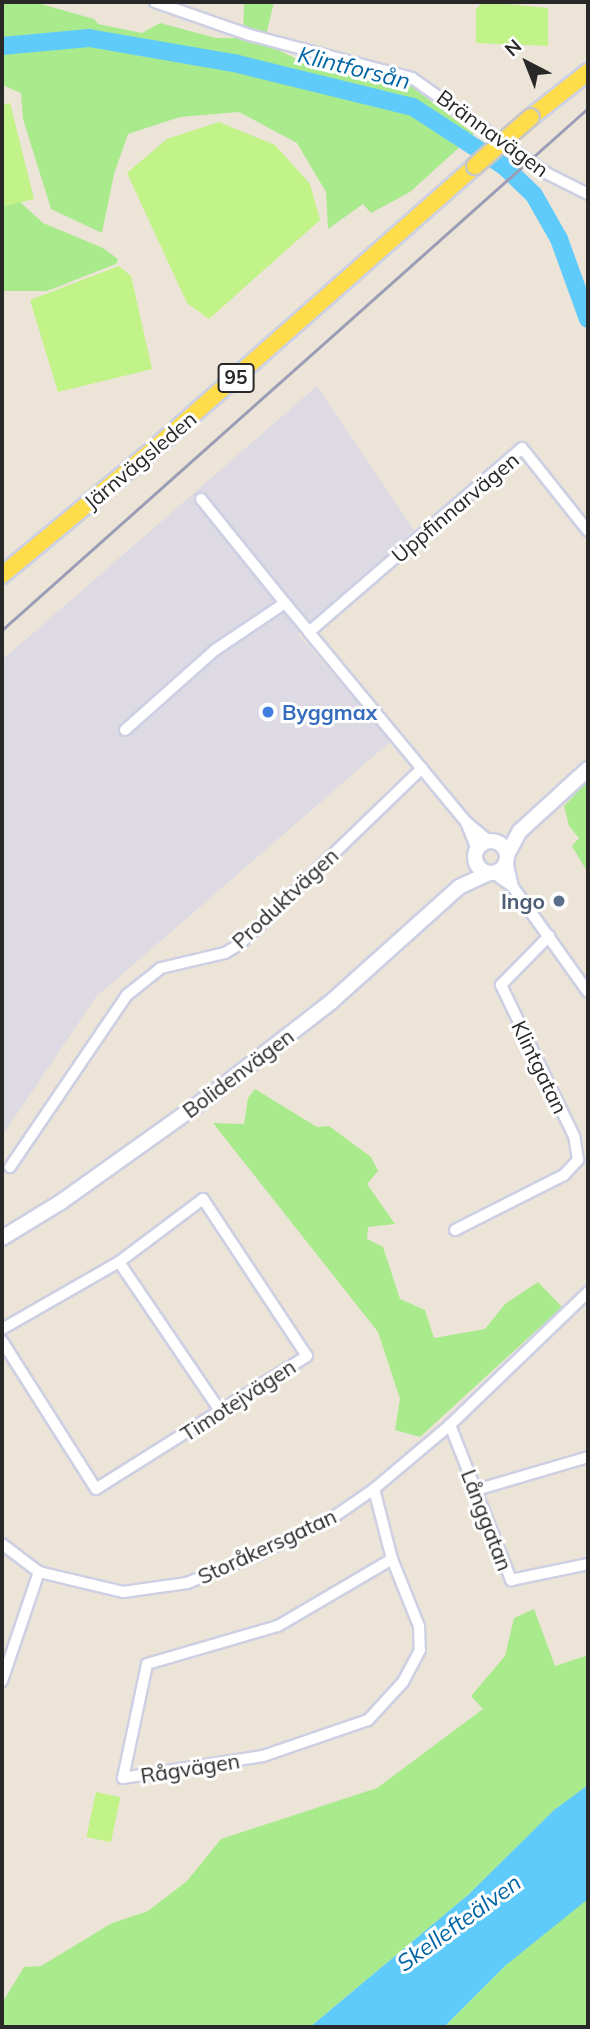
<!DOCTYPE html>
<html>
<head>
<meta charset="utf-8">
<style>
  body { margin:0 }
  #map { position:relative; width:590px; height:2029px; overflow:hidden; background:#ede4d8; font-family:Mulish,sans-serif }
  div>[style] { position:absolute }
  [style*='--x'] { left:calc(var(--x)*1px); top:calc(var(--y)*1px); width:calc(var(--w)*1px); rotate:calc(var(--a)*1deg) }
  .industrial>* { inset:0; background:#dddae4 }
  .green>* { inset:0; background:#a9ea8d }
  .pitch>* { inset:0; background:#c1f388; transform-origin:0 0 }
  .water>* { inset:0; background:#5ecbfb }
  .river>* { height:18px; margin:-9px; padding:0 9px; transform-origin:9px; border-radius:9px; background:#5ecbfb }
  .roads { filter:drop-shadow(2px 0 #cdd0e3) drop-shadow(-2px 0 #cdd0e3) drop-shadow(0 2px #cdd0e3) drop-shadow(0 -2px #cdd0e3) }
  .street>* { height:10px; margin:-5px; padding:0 5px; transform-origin:5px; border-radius:5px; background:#fff }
  .secondary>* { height:14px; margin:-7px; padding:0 7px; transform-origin:7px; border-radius:7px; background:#fff }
  .secondary>.ring { margin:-7px; padding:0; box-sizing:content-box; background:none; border:14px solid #fff; border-radius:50% }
  .primary>* { height:16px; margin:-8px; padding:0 8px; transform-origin:8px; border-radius:8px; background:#ffdc4a }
  .rail>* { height:2.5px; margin:-1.25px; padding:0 1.25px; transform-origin:1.25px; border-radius:1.25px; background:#9a9db5 }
  .bridges { filter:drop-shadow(2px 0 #c7c7c7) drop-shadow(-2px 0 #c7c7c7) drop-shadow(0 2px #c7c7c7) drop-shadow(0 -2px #c7c7c7) }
  .primary-bridge>* { height:16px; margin:-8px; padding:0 8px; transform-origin:8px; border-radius:8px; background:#ffdc4a }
  .dots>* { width:19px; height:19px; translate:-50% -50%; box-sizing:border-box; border:4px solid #fff; border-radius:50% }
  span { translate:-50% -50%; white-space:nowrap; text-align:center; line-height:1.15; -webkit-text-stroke:6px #fff; paint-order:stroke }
  .shield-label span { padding:2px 5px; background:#fff; border:2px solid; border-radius:5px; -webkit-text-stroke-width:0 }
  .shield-label { font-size:19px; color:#282828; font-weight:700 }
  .street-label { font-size:21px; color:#282828 }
  .shop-label { font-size:21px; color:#366cbe; font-weight:700 }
  .left { translate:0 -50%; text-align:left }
  .service-label { font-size:21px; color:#4e5e75; font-weight:700 }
  .right { translate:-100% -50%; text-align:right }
  .water-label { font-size:23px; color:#0065a4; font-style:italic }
  .frame { position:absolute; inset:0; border:4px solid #282828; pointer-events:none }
  .north { position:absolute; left:492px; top:28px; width:70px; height:70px; -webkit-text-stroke:5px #fff; paint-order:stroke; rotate:318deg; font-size:19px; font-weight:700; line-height:28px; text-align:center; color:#282828 }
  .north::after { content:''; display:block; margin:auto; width:24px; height:32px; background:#282828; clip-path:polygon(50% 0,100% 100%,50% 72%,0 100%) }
</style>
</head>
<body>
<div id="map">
  <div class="industrial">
    <i style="clip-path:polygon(317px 386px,414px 530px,298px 634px,391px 741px,96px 997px,2px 1136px,2px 660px)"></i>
  </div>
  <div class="green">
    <i style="clip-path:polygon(6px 2px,34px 2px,94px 19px,98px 24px,142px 33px,160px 23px,216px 38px,243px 38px,244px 2px,274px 2px,264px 43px,307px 64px,325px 61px,363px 70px,389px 83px,407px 83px,474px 134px,410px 192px,371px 213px,363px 204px,328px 229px,326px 192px,297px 143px,239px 112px,180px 117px,128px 134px,114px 174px,102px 233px,51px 209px,23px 119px,21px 93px,2px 85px,2px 9px)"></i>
    <i style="clip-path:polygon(20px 202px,43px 223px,103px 248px,118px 259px,116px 264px,47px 291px,2px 291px,2px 207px)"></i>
    <i style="clip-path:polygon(588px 781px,588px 873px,572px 846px,579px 838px,569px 826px,564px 806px)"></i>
    <i style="clip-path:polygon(255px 1089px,317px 1127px,329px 1126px,371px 1157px,378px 1171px,367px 1184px,395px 1224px,368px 1227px,367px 1239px,383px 1247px,400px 1299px,425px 1310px,434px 1338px,485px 1329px,505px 1304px,538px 1282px,562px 1307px,420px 1437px,395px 1430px,400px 1399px,378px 1332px,213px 1123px,244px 1124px,248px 1098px)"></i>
    <i style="clip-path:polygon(534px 1609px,555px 1666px,588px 1655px,588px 1785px,554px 1810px,468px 1895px,310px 2027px,2px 2027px,2px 2003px,24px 1967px,41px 1966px,112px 1923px,148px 1911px,187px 1881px,221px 1839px,377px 1788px,483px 1709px,471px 1696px,505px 1656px,514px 1618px)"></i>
    <i style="clip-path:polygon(588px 1898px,588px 2027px,444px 2027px,506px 1965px)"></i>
  </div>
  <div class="pitch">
    <i style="clip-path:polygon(484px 2px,548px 8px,548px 46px,476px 43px,476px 9px)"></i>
    <i style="clip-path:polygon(10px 103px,34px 199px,2px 207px,2px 105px)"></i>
    <i style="clip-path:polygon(219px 122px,275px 145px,310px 184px,320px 220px,209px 319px,187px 303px,127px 173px,167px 139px)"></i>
    <i style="clip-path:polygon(119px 266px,131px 276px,152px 369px,58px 392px,30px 300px)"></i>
    <i style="left:96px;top:1792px;width:25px;height:46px;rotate:12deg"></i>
  </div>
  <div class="water">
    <i style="clip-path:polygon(588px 1785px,588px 1899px,506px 1965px,444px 2027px,310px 2027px,468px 1895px,554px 1810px)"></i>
  </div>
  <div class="river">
    <i style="--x:2;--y:46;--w:87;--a:-5.3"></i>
    <i style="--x:89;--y:38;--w:147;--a:9.8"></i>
    <i style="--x:234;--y:63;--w:184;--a:13.8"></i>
    <i style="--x:413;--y:107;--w:110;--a:33.1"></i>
    <i style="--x:505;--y:167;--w:40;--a:44"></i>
    <i style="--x:534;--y:195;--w:51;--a:60.4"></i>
    <i style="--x:559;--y:239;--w:85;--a:70.1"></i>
  </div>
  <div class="roads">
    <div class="street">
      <i style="--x:155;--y:2;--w:101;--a:19.2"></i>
      <i style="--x:250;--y:35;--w:168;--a:14.9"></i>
      <i style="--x:412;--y:78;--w:164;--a:35.3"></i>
      <i style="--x:546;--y:173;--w:47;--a:26.6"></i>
      <i style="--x:201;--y:499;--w:134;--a:51.1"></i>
      <i style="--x:125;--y:730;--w:120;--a:-41.6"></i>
      <i style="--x:215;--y:650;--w:84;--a:-33.9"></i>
      <i style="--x:285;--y:603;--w:38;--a:50"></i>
      <i style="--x:466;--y:822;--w:29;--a:68"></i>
      <i style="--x:489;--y:841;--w:30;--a:-140"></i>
      <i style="--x:466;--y:822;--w:246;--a:-129.6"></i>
      <i style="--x:309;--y:632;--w:281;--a:-40.8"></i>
      <i style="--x:522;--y:448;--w:106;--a:51.5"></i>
      <i style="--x:507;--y:861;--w:27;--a:77"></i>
      <i style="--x:513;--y:887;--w:129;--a:54.5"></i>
      <i style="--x:493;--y:873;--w:24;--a:35"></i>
      <i style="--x:10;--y:1167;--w:208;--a:-55.8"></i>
      <i style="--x:127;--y:995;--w:43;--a:-38.5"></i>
      <i style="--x:161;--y:968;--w:66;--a:-13.2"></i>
      <i style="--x:225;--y:953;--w:17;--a:-31"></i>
      <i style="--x:240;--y:944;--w:253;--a:-44"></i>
      <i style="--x:455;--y:1230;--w:122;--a:-26.8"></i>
      <i style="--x:564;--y:1175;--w:21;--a:-47"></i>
      <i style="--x:578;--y:1160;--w:24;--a:-99"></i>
      <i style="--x:574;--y:1136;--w:168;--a:-115.8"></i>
      <i style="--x:501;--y:985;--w:69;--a:-45.6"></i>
      <i style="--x:119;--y:1262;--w:181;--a:55.8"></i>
      <i style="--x:2;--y:1329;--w:135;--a:-29.8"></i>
      <i style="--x:119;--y:1262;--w:105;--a:-36.9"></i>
      <i style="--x:203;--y:1199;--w:188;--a:56.5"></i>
      <i style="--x:307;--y:1356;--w:249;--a:147.8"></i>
      <i style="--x:96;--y:1489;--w:175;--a:-122.4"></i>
      <i style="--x:450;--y:1425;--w:167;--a:68.5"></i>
      <i style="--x:511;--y:1580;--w:79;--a:-11.7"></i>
      <i style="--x:374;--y:1489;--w:72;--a:75.6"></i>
      <i style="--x:392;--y:1559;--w:72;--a:68.1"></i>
      <i style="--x:419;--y:1626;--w:24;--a:88"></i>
      <i style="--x:420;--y:1650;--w:36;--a:118"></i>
      <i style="--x:403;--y:1682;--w:52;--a:132.6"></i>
      <i style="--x:368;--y:1720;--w:111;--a:161.1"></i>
      <i style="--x:263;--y:1756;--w:142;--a:171.1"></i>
      <i style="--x:123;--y:1778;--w:116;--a:-78.1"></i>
      <i style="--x:147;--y:1664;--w:136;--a:-16.2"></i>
      <i style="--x:278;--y:1626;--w:132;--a:-30.4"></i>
      <i style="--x:476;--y:1490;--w:117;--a:-16.4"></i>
      <i style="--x:2;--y:1544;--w:46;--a:37.1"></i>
      <i style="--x:39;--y:1572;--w:86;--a:13.4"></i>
      <i style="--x:123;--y:1592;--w:65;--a:-8"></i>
      <i style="--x:187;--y:1583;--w:78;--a:-21.9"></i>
      <i style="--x:259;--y:1554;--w:85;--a:-26.6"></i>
      <i style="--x:335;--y:1516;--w:47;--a:-34.7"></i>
      <i style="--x:374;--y:1489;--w:99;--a:-40.1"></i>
      <i style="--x:450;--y:1425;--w:192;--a:-43.9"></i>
      <i style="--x:2;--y:1681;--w:115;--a:-71.3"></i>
    </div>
    <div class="secondary">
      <i class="ring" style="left:475px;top:841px;width:18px;height:18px"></i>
      <i style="--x:507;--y:855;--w:27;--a:-62"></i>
      <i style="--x:520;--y:831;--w:92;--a:-42.4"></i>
      <i style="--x:2;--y:1238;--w:69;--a:-31.4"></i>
      <i style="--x:61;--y:1202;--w:189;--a:-35.5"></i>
      <i style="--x:215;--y:1092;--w:147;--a:-37.8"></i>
      <i style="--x:331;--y:1002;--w:172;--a:-41.9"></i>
      <i style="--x:459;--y:887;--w:33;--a:-25"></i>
    </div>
    <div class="primary">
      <i style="--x:531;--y:117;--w:73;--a:-38.3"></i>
      <i style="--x:2;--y:575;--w:197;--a:-39.7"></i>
      <i style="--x:154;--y:449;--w:428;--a:-41.4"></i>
    </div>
  </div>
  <div class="rail">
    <i style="--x:2;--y:630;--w:785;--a:-41.69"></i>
  </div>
  <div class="bridges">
    <div class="primary-bridge">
      <i style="--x:475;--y:166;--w:74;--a:-41.2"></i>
    </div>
  </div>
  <div class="dots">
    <i style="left:268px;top:712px;background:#3f7fe0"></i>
    <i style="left:559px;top:901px;background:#5c6f8a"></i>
  </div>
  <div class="shield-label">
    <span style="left:236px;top:378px">95</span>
  </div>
  <div class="street-label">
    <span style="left:493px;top:133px;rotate:36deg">Brännavägen</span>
    <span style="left:140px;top:460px;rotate:-40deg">Järnvägsleden</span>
    <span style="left:455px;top:507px;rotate:-40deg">Uppfinnarvägen</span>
    <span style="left:285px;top:898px;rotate:-43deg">Produktvägen</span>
    <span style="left:540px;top:1067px;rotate:64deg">Klintgatan</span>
    <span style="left:238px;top:1073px;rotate:-37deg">Bolidenvägen</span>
    <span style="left:238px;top:1400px;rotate:-33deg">Timotejvägen</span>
    <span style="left:487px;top:1520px;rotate:69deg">Långgatan</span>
    <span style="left:267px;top:1546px;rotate:-25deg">Storåkersgatan</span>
    <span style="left:190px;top:1768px;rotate:-9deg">Rågvägen</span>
  </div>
  <div class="shop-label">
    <span class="left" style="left:282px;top:712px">Byggmax</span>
  </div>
  <div class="service-label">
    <span class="right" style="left:545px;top:901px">Ingo</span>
  </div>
  <div class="water-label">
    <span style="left:354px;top:68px;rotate:14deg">Klintforsån</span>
    <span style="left:459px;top:1923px;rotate:-36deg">Skellefteälven</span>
  </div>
  <div class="frame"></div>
  <div class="north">N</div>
</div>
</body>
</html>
